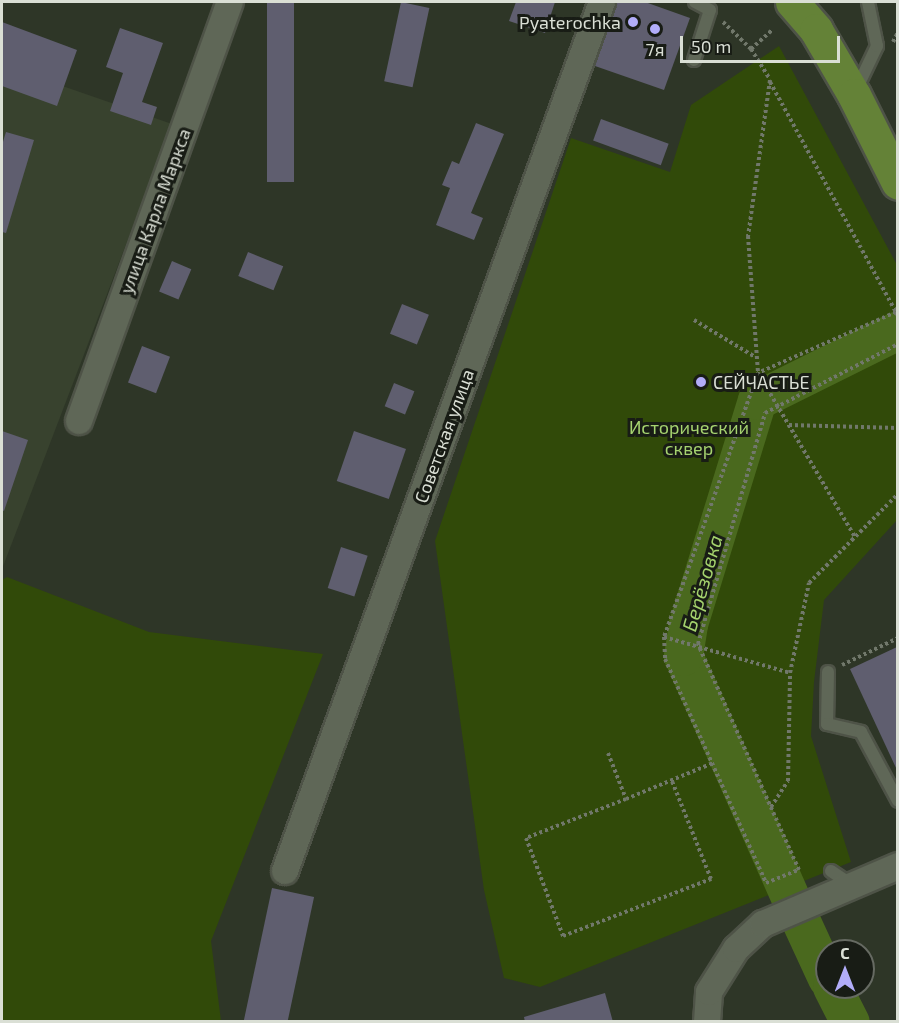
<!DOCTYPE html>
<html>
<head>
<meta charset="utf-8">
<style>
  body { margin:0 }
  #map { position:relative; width:899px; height:1023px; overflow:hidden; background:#2e3627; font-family:"Exo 2",sans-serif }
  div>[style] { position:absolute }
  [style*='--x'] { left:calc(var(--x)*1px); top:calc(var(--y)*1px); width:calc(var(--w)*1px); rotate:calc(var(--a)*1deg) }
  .built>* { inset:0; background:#38422e }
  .green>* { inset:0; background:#314a09 }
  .river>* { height:39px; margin:-19.5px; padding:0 19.5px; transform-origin:19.5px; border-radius:19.5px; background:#4a691e }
  .building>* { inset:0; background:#5f5e6f; transform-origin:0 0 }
  .path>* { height:4px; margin-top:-2px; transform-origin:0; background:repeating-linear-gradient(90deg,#71786b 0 3px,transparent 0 6px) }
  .roads { filter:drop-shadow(2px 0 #4e5347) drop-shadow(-2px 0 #4e5347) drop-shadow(0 2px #4e5347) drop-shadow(0 -2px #4e5347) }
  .service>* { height:12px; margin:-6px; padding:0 6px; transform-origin:6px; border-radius:6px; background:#5f6757 }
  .minor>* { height:26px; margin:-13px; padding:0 13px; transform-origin:13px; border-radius:13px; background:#5f6757 }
  .primary>* { height:33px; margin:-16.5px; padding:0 16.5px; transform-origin:16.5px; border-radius:16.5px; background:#648237 }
  .dots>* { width:16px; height:16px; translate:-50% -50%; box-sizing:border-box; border:3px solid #181c15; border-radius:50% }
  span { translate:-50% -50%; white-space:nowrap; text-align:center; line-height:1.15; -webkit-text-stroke:6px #181c15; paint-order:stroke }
  .poi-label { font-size:18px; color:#dadfd5 }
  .right { translate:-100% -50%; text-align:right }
  .left { translate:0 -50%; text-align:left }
  .street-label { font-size:18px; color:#dadfd5 }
  .park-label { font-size:18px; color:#a6d470 }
  .water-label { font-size:20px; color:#a4d26d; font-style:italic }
  .frame { position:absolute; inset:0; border:3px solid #dadfd5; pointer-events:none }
  .north { position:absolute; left:815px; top:939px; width:60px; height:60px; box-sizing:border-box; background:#181c15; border:2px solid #666a62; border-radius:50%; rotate:0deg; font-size:16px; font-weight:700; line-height:24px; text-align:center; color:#dadfd5 }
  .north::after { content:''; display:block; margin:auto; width:21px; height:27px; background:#b2adf9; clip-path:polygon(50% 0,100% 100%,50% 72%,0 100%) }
  .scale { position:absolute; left:680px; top:36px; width:160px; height:27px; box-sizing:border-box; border:3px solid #dadfd5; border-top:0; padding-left:8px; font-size:18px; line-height:21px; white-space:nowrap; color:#dadfd5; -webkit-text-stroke:4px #181c15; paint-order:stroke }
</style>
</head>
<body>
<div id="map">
  <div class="built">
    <i style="clip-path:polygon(2px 65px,172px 124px,2px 569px)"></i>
  </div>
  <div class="green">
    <i style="clip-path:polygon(779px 46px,897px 265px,897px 520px,824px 600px,814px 682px,811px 736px,851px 862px,540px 987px,504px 978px,484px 890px,435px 541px,571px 138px,670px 172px,691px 105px)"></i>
    <i style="clip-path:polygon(7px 577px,149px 632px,323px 654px,211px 941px,221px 1021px,2px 1021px,2px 580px)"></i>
  </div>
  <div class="river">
    <i style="--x:794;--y:906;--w:274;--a:-113.9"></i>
    <i style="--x:683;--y:656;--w:32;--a:-81"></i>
    <i style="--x:688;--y:624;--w:234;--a:-72.9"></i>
    <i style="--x:757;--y:400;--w:157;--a:-26.4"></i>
    <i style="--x:798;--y:915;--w:69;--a:65.3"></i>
    <i style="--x:832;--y:987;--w:39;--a:63"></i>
  </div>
  <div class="building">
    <i style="left:267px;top:2px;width:27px;height:180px"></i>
    <i style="left:401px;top:2px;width:29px;height:81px;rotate:12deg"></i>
    <i style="clip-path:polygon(516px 2px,555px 2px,545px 33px,509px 21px)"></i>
    <i style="clip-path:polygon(617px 2px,645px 2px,690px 18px,664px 90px,595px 66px)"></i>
    <i style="clip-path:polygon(2px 22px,77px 50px,57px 106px,2px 86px)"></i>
    <i style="clip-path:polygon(120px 28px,163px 43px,142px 102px,157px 107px,151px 125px,110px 111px,123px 73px,106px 67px)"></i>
    <i style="left:601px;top:119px;width:72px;height:23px;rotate:20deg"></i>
    <i style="clip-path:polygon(476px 123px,504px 134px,471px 213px,483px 218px,474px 240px,436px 225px,450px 188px,442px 185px,452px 161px,459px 164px)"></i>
    <i style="clip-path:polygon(6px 132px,34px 140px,6px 233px,2px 232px,2px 145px)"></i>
    <i style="left:248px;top:252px;width:38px;height:26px;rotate:22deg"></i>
    <i style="left:172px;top:261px;width:21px;height:33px;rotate:23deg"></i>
    <i style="left:402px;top:304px;width:29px;height:32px;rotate:22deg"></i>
    <i style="left:142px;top:346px;width:30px;height:39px;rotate:21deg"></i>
    <i style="left:394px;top:383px;width:22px;height:25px;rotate:22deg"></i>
    <i style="clip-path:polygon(2px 431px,28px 440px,4px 511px,2px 510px)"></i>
    <i style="left:354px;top:431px;width:55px;height:53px;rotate:19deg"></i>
    <i style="left:341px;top:547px;width:28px;height:43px;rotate:18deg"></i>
    <i style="clip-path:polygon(897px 647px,897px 770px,850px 669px)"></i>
    <i style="left:272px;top:888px;width:43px;height:136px;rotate:12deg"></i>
    <i style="clip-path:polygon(605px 993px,613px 1022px,525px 1022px,524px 1017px)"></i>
  </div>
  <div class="path">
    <i style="--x:723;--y:22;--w:39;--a:44"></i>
    <i style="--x:751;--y:49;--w:36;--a:58"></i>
    <i style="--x:770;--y:80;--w:158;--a:98"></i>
    <i style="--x:748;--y:236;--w:137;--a:85.8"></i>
    <i style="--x:758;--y:373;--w:191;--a:59.4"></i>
    <i style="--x:893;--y:42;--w:11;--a:-63"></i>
    <i style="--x:751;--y:49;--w:28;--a:-42"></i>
    <i style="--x:770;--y:82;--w:267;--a:61.3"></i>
    <i style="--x:896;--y:312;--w:151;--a:156.2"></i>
    <i style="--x:758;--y:373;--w:280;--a:109.6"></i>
    <i style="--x:664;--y:637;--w:22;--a:87"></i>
    <i style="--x:665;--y:659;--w:246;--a:65.7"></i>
    <i style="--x:766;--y:883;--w:35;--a:-22"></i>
    <i style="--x:799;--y:870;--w:248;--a:-114.1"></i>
    <i style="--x:698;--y:644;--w:241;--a:-73.8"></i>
    <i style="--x:765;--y:413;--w:150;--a:-27.4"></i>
    <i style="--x:694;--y:320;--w:71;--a:31.2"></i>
    <i style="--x:789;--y:425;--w:109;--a:1.6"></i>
    <i style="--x:664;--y:637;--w:131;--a:15.9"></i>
    <i style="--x:842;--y:665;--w:62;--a:-25.7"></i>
    <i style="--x:608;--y:753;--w:49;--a:68.6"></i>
    <i style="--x:626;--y:799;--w:94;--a:-22.5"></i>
    <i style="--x:626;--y:799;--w:107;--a:158.7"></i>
    <i style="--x:526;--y:838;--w:105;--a:69.3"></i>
    <i style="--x:563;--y:936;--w:159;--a:-21.1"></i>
    <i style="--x:711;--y:879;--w:105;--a:-111.7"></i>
    <i style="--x:771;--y:807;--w:31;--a:-57"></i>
    <i style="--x:788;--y:781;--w:108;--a:-88.9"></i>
    <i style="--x:790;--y:673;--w:92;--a:-78.1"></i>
    <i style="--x:809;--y:583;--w:126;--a:-45"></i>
  </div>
  <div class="roads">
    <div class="service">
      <i style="--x:694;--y:60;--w:52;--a:-72.3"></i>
      <i style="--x:710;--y:10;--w:17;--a:-152"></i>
      <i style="--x:856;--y:90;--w:49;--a:-64.5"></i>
      <i style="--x:877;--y:46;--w:45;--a:-101.6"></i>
      <i style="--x:828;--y:672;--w:52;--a:91.1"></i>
      <i style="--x:827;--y:724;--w:35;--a:13"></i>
      <i style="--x:861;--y:732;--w:78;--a:61.8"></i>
      <i style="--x:831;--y:871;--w:25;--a:34"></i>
    </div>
    <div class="minor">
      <i style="--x:79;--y:421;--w:445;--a:-70.2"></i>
      <i style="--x:285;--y:871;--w:925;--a:-69.96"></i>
      <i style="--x:707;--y:1022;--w:30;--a:-86"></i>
      <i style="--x:709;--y:992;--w:51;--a:-57.9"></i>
      <i style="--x:736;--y:949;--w:37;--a:-43"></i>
      <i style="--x:763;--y:924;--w:147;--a:-23.2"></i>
    </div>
    <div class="primary">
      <i style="--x:792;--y:2;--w:37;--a:49"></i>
      <i style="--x:816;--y:30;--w:75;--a:59.7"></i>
      <i style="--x:854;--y:95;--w:98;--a:63.4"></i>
    </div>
  </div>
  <div class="dots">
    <i style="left:633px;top:22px;background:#b2adf9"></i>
    <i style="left:655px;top:29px;background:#b2adf9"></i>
    <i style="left:701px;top:382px;background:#b2adf9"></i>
  </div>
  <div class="poi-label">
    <span class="right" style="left:621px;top:22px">Pyaterochka</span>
    <span style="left:655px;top:49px">7я</span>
    <span class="left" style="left:713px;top:382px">СЕЙЧАСТЬЕ</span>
  </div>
  <div class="street-label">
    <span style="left:155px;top:211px;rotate:-70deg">улица Карла Маркса</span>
    <span style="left:444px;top:436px;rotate:-70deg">Советская улица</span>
  </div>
  <div class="park-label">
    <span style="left:689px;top:438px">Исторический<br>сквер</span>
  </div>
  <div class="water-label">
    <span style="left:702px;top:583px;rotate:-74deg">Берёзовка</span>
  </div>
  <div class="frame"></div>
  <div class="north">С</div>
  <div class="scale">50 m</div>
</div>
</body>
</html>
